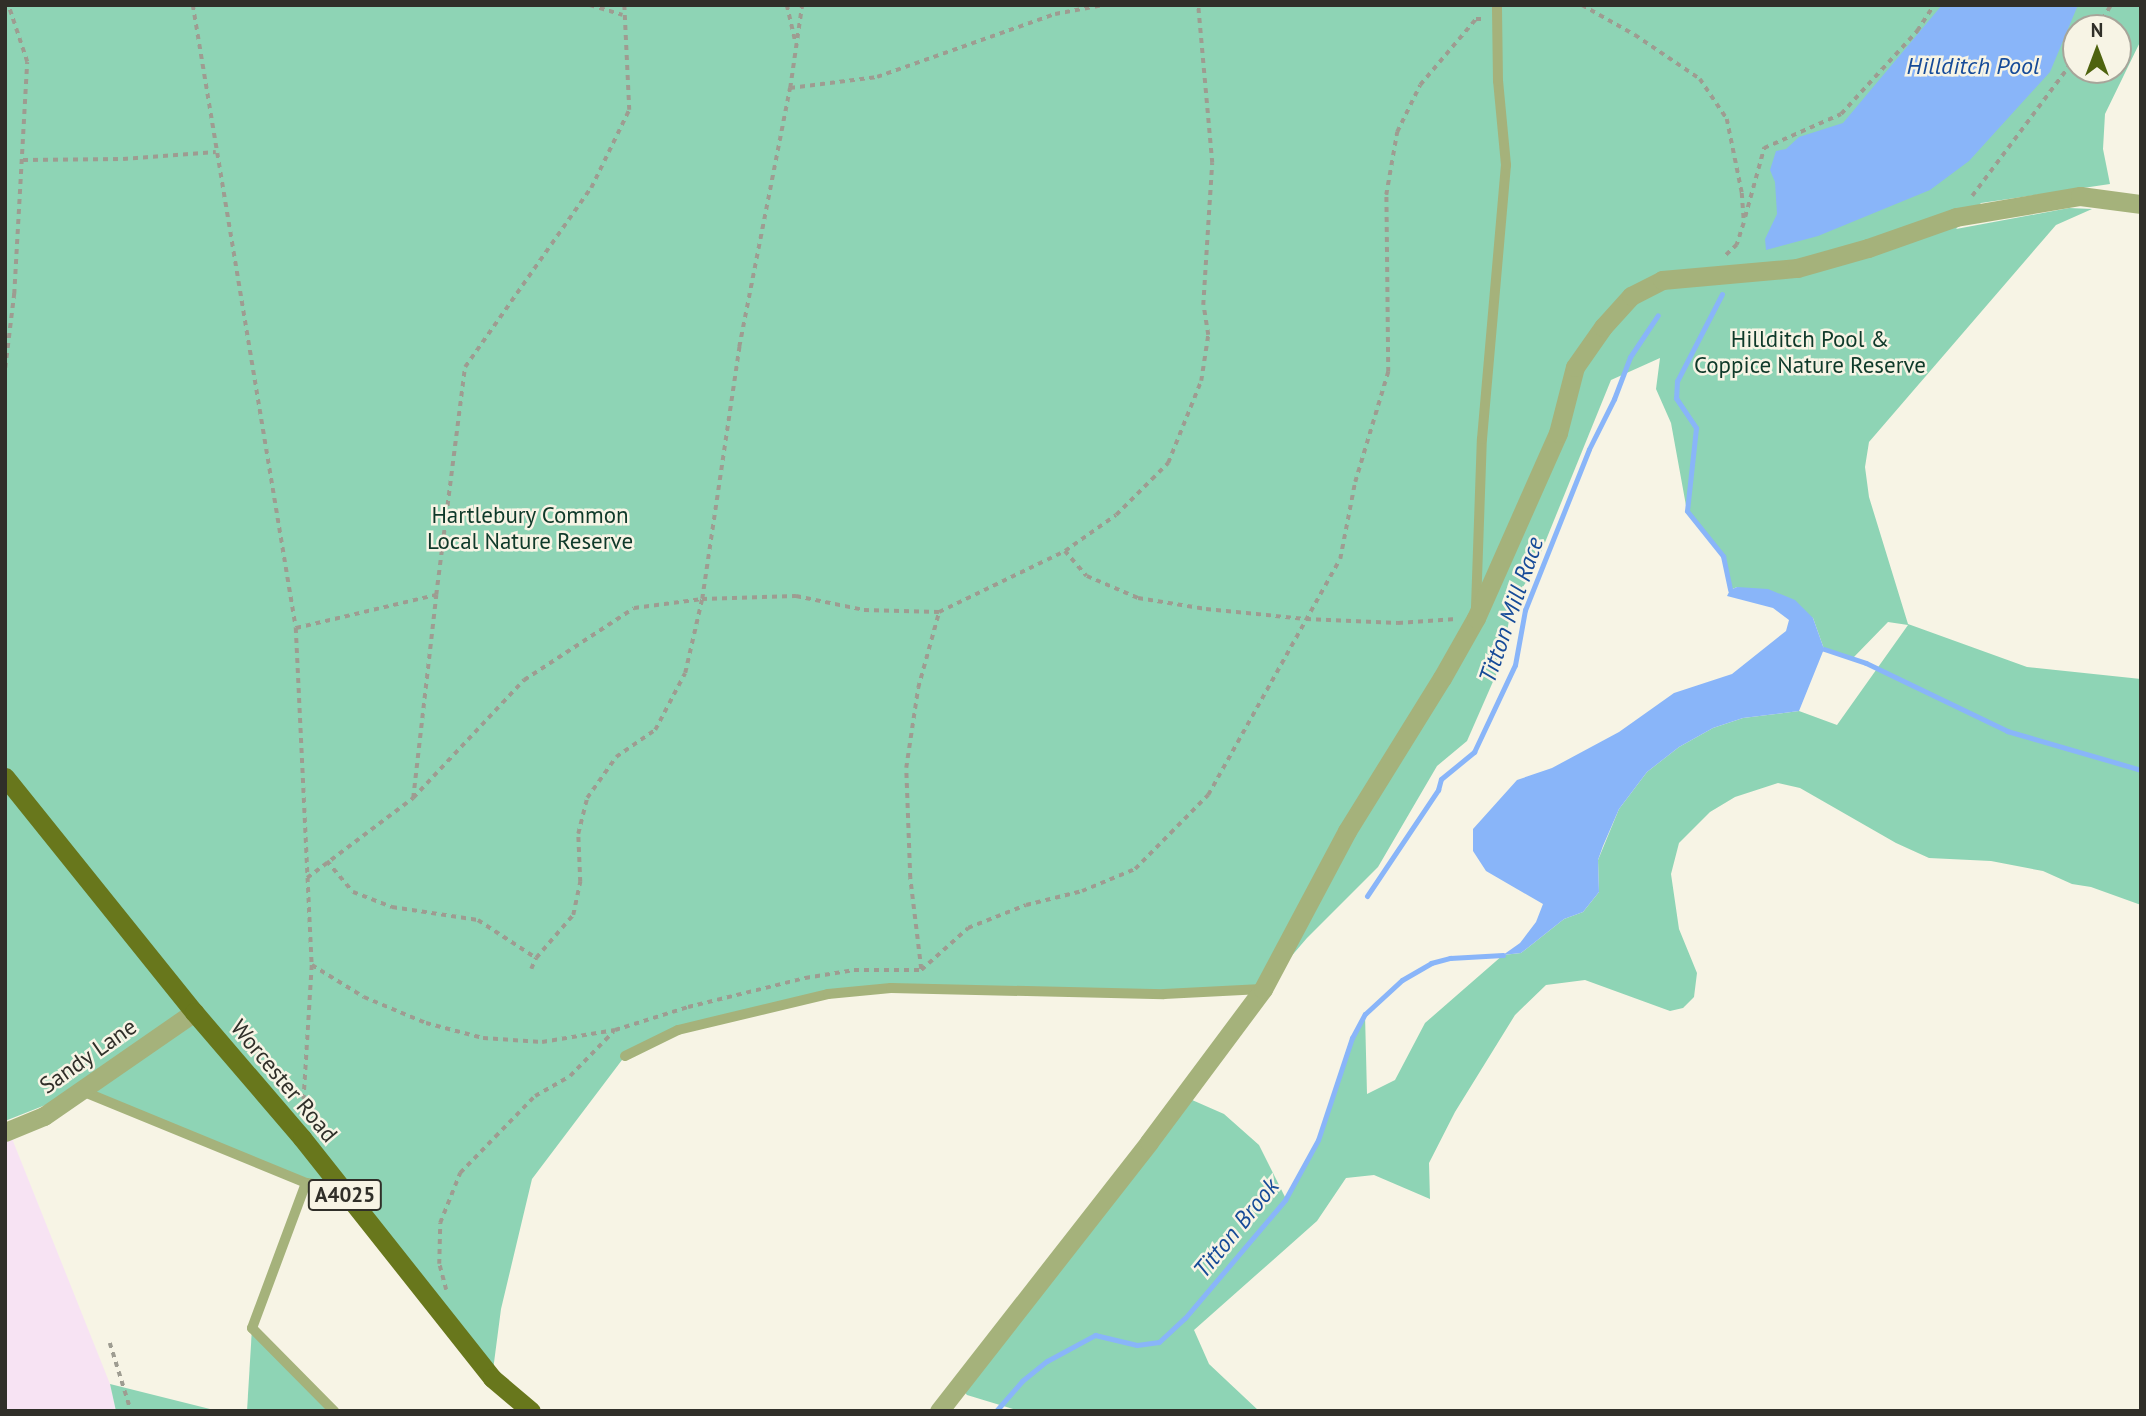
<!DOCTYPE html>
<html>
<head>
<meta charset="utf-8">
<style>
  body { margin:0 }
  #map { position:relative; width:2146px; height:1416px; overflow:hidden; background:#f7f4e5; font-family:"PT Sans",sans-serif }
  div>[style] { position:absolute }
  [style*='--x'] { left:calc(var(--x)*1px); top:calc(var(--y)*1px); width:calc(var(--w)*1px); rotate:calc(var(--a)*1deg) }
  .industrial>* { inset:0; background:#f7e3f3 }
  .green>* { inset:0; background:#8ed4b5 }
  .water>* { inset:0; background:#89b5f9 }
  .stream>* { height:5px; margin:-2.5px; padding:0 2.5px; transform-origin:2.5px; border-radius:2.5px; background:#89b5f9 }
  .path>* { height:3.5px; margin-top:-1.75px; transform-origin:0; background:repeating-linear-gradient(90deg,#9e9c91 0 5px,transparent 0 10px) }
  .service>* { height:10px; margin:-5px; padding:0 5px; transform-origin:5px; border-radius:5px; background:#a5b27b }
  .minor>* { height:19px; margin:-9.5px; padding:0 9.5px; transform-origin:9.5px; border-radius:9.5px; background:#a5b27b }
  .primary>* { height:19px; margin:-9.5px; padding:0 9.5px; transform-origin:9.5px; border-radius:9.5px; background:#68771c }
  span { translate:-50% -50%; white-space:nowrap; text-align:center; line-height:1.15; -webkit-text-stroke:5px #f7f4e5; paint-order:stroke }
  .shield-label span { padding:2px 5px; background:#f7f4e5; border:2px solid; border-radius:5px; -webkit-text-stroke-width:0 }
  .shield-label { font-size:21px; color:#302f29; font-weight:700 }
  .park-label { font-size:23px; color:#0e3929 }
  .street-label { font-size:23px; color:#302f29 }
  .water-label { font-size:24px; color:#164b98; font-style:italic }
  .frame { position:absolute; inset:0; border:7px solid #302f29; pointer-events:none }
  .north { position:absolute; left:2062px; top:14px; width:70px; height:70px; box-sizing:border-box; background:#f7f4e5; border:2px solid #a7a59a; border-radius:50%; rotate:0deg; font-size:19px; font-weight:700; line-height:28px; text-align:center; color:#302f29 }
  .north::after { content:''; display:block; margin:auto; width:24px; height:32px; background:#4e630e; clip-path:polygon(50% 0,100% 100%,50% 72%,0 100%) }
</style>
</head>
<body>
<div id="map">
  <div class="industrial">
    <i style="clip-path:polygon(5px 1121px,110px 1384px,116px 1411px,5px 1411px)"></i>
  </div>
  <div class="green">
    <i style="clip-path:polygon(evenodd,5px 5px,2141px 5px,2141px 40px,2105px 114px,2103px 149px,2110px 184px,1981px 203px,1956px 229px,2069px 208px,2092px 209px,2056px 225px,1869px 442px,1865px 467px,1869px 497px,1908px 624px,2027px 667px,2141px 679px,2141px 905px,2091px 887px,2072px 884px,2043px 871px,1991px 861px,1929px 858px,1896px 843px,1800px 788px,1778px 783px,1735px 797px,1710px 812px,1679px 843px,1671px 874px,1679px 929px,1697px 973px,1694px 997px,1683px 1008px,1670px 1011px,1585px 980px,1546px 985px,1515px 1015px,1455px 1112px,1429px 1163px,1430px 1199px,1374px 1175px,1346px 1178px,1317px 1221px,1194px 1330px,1209px 1364px,1259px 1411px,1020px 1411px,967px 1395px,958px 1385px,1183px 1096px,1224px 1114px,1259px 1145px,1286px 1199px,1318px 1140px,1352px 1038px,1365px 1014px,1367px 1094px,1395px 1080px,1425px 1023px,1503px 955px,1521px 953px,1564px 919px,1583px 912px,1599px 892px,1598px 860px,1619px 809px,1647px 772px,1679px 747px,1713px 728px,1743px 718px,1799px 711px,1837px 725px,1908px 625px,1888px 622px,1852px 659px,1824px 649px,1813px 618px,1737px 587px,1730px 590px,1723px 556px,1687px 511px,1671px 423px,1656px 389px,1660px 358px,1611px 380px,1533px 572px,1512px 603px,1502px 661px,1467px 741px,1437px 766px,1378px 867px,1307px 938px,1263px 989px,1164px 994px,953px 988px,828px 994px,678px 1030px,625px 1056px,532px 1179px,501px 1309px,492px 1378px,338px 1187px,306px 1183px,81px 1091px,5px 1121px,5px 5px,2076px 28px,2118px 28px,2118px 70px,2076px 70px,2076px 28px)"></i>
    <i style="clip-path:polygon(252px 1328px,334px 1411px,247px 1411px)"></i>
    <i style="clip-path:polygon(110px 1384px,218px 1411px,116px 1411px)"></i>
  </div>
  <div class="water">
    <i style="clip-path:polygon(1942px 5px,2078px 5px,2050px 72px,1969px 161px,1930px 190px,1818px 236px,1766px 250px,1765px 239px,1777px 214px,1775px 182px,1770px 170px,1776px 151px,1786px 149px,1799px 137px,1843px 123px)"></i>
    <i style="clip-path:polygon(1737px 587px,1768px 589px,1795px 600px,1813px 618px,1824px 649px,1799px 711px,1743px 718px,1713px 728px,1679px 747px,1647px 772px,1619px 809px,1603px 846px,1598px 860px,1599px 892px,1583px 912px,1564px 919px,1521px 953px,1503px 955px,1520px 943px,1536px 922px,1543px 904px,1486px 871px,1473px 851px,1473px 829px,1517px 780px,1552px 768px,1619px 732px,1674px 693px,1732px 674px,1786px 631px,1789px 620px,1773px 608px,1727px 596px,1730px 590px)"></i>
  </div>
  <div class="stream">
    <i style="--x:1722;--y:294;--w:98;--a:117.3"></i>
    <i style="--x:1677;--y:381;--w:17;--a:93"></i>
    <i style="--x:1676;--y:398;--w:36;--a:56"></i>
    <i style="--x:1696;--y:428;--w:83;--a:96.2"></i>
    <i style="--x:1687;--y:511;--w:58;--a:51.3"></i>
    <i style="--x:1723;--y:556;--w:35;--a:78"></i>
    <i style="--x:1824;--y:649;--w:44;--a:18.4"></i>
    <i style="--x:1866;--y:663;--w:157;--a:25.7"></i>
    <i style="--x:2007;--y:731;--w:140;--a:16.2"></i>
    <i style="--x:1367;--y:896;--w:128;--a:-56.2"></i>
    <i style="--x:1438;--y:790;--w:11;--a:-75"></i>
    <i style="--x:1441;--y:779;--w:43;--a:-39.3"></i>
    <i style="--x:1474;--y:752;--w:96;--a:-64.8"></i>
    <i style="--x:1515;--y:665;--w:56;--a:-79.7"></i>
    <i style="--x:1525;--y:610;--w:173;--a:-68.3"></i>
    <i style="--x:1589;--y:449;--w:56;--a:-63.4"></i>
    <i style="--x:1614;--y:399;--w:45;--a:-69.1"></i>
    <i style="--x:1630;--y:357;--w:50;--a:-56.3"></i>
    <i style="--x:996;--y:1411;--w:40;--a:-49"></i>
    <i style="--x:1022;--y:1381;--w:32;--a:-39"></i>
    <i style="--x:1047;--y:1361;--w:55;--a:-28.4"></i>
    <i style="--x:1095;--y:1335;--w:43;--a:13.4"></i>
    <i style="--x:1137;--y:1345;--w:22;--a:-8"></i>
    <i style="--x:1159;--y:1342;--w:35;--a:-43"></i>
    <i style="--x:1185;--y:1318;--w:155;--a:-49.7"></i>
    <i style="--x:1285;--y:1200;--w:68;--a:-61.2"></i>
    <i style="--x:1318;--y:1140;--w:108;--a:-71.6"></i>
    <i style="--x:1352;--y:1038;--w:27;--a:-62"></i>
    <i style="--x:1365;--y:1014;--w:50;--a:-42.6"></i>
    <i style="--x:1402;--y:980;--w:34;--a:-30"></i>
    <i style="--x:1431;--y:963;--w:20;--a:-15"></i>
    <i style="--x:1450;--y:958;--w:53;--a:-3.2"></i>
  </div>
  <div class="path">
    <i style="--x:193;--y:5;--w:631;--a:80.61"></i>
    <i style="--x:296;--y:628;--w:337;--a:87.3"></i>
    <i style="--x:312;--y:965;--w:146;--a:93.5"></i>
    <i style="--x:590;--y:5;--w:34;--a:17"></i>
    <i style="--x:787;--y:5;--w:39;--a:77"></i>
    <i style="--x:1582;--y:5;--w:61;--a:29.5"></i>
    <i style="--x:1635;--y:35;--w:78;--a:34.1"></i>
    <i style="--x:1700;--y:79;--w:48;--a:56"></i>
    <i style="--x:1727;--y:119;--w:76;--a:78.5"></i>
    <i style="--x:1742;--y:193;--w:30;--a:86"></i>
    <i style="--x:1744;--y:223;--w:23;--a:108"></i>
    <i style="--x:1737;--y:245;--w:18;--a:137"></i>
    <i style="--x:2097;--y:28;--w:27;--a:-59"></i>
    <i style="--x:790;--y:88;--w:88;--a:-7.2"></i>
    <i style="--x:877;--y:77;--w:189;--a:-19.5"></i>
    <i style="--x:1055;--y:14;--w:49;--a:-10.6"></i>
    <i style="--x:23;--y:160;--w:100;--a:-0.6"></i>
    <i style="--x:123;--y:159;--w:93;--a:-4.3"></i>
    <i style="--x:1972;--y:196;--w:174;--a:-53.2"></i>
    <i style="--x:1745;--y:217;--w:72;--a:-74.6"></i>
    <i style="--x:1764;--y:148;--w:84;--a:-23.8"></i>
    <i style="--x:1841;--y:114;--w:113;--a:-47.5"></i>
    <i style="--x:1917;--y:31;--w:31;--a:-57"></i>
    <i style="--x:5;--y:368;--w:75;--a:-83.1"></i>
    <i style="--x:14;--y:294;--w:232;--a:-86.8"></i>
    <i style="--x:27;--y:62;--w:60;--a:-108.4"></i>
    <i style="--x:1065;--y:551;--w:33;--a:49"></i>
    <i style="--x:1087;--y:576;--w:56;--a:23.3"></i>
    <i style="--x:1138;--y:598;--w:69;--a:9.2"></i>
    <i style="--x:1206;--y:609;--w:100;--a:5.7"></i>
    <i style="--x:1306;--y:619;--w:92;--a:2.5"></i>
    <i style="--x:1398;--y:623;--w:58;--a:-3.9"></i>
    <i style="--x:296;--y:628;--w:144;--a:-13.3"></i>
    <i style="--x:436;--y:595;--w:230;--a:-82.8"></i>
    <i style="--x:465;--y:367;--w:219;--a:-54.9"></i>
    <i style="--x:591;--y:188;--w:87;--a:-64"></i>
    <i style="--x:629;--y:110;--w:105;--a:-92.7"></i>
    <i style="--x:413;--y:798;--w:204;--a:-83.5"></i>
    <i style="--x:327;--y:861;--w:40;--a:50"></i>
    <i style="--x:353;--y:892;--w:42;--a:21"></i>
    <i style="--x:392;--y:907;--w:87;--a:8.6"></i>
    <i style="--x:478;--y:920;--w:69;--a:33.2"></i>
    <i style="--x:307;--y:878;--w:133;--a:-37"></i>
    <i style="--x:413;--y:798;--w:162;--a:-46.8"></i>
    <i style="--x:524;--y:680;--w:131;--a:-33.2"></i>
    <i style="--x:634;--y:608;--w:69;--a:-7.5"></i>
    <i style="--x:702;--y:599;--w:255;--a:-81.6"></i>
    <i style="--x:739;--y:347;--w:264;--a:-78.9"></i>
    <i style="--x:790;--y:88;--w:84;--a:-81.8"></i>
    <i style="--x:312;--y:965;--w:61;--a:31.6"></i>
    <i style="--x:364;--y:997;--w:67;--a:22.8"></i>
    <i style="--x:426;--y:1023;--w:59;--a:14.7"></i>
    <i style="--x:483;--y:1038;--w:59;--a:3.9"></i>
    <i style="--x:542;--y:1042;--w:74;--a:-9.3"></i>
    <i style="--x:615;--y:1030;--w:77;--a:-17.5"></i>
    <i style="--x:688;--y:1007;--w:121;--a:-13.9"></i>
    <i style="--x:805;--y:978;--w:50;--a:-9.3"></i>
    <i style="--x:854;--y:970;--w:67;--a:0"></i>
    <i style="--x:921;--y:970;--w:63;--a:-41.8"></i>
    <i style="--x:968;--y:928;--w:62;--a:-21.6"></i>
    <i style="--x:1026;--y:905;--w:58;--a:-14"></i>
    <i style="--x:1082;--y:891;--w:57;--a:-22.5"></i>
    <i style="--x:1135;--y:869;--w:104;--a:-45.4"></i>
    <i style="--x:1208;--y:795;--w:270;--a:-60.8"></i>
    <i style="--x:1340;--y:559;--w:78;--a:-79"></i>
    <i style="--x:1355;--y:482;--w:115;--a:-73.3"></i>
    <i style="--x:1388;--y:372;--w:177;--a:-90.6"></i>
    <i style="--x:1386;--y:195;--w:64;--a:-80.1"></i>
    <i style="--x:1397;--y:132;--w:52;--a:-63.9"></i>
    <i style="--x:1420;--y:85;--w:87;--a:-49.7"></i>
    <i style="--x:1476;--y:19;--w:9;--a:0"></i>
    <i style="--x:531;--y:969;--w:12;--a:-66"></i>
    <i style="--x:536;--y:958;--w:57;--a:-49.3"></i>
    <i style="--x:573;--y:915;--w:34;--a:-78"></i>
    <i style="--x:580;--y:882;--w:48;--a:-92.4"></i>
    <i style="--x:578;--y:834;--w:37;--a:-76"></i>
    <i style="--x:587;--y:798;--w:50;--a:-54.7"></i>
    <i style="--x:616;--y:757;--w:47;--a:-34.7"></i>
    <i style="--x:655;--y:730;--w:64;--a:-62.2"></i>
    <i style="--x:685;--y:673;--w:76;--a:-77.1"></i>
    <i style="--x:702;--y:599;--w:94;--a:-1.8"></i>
    <i style="--x:796;--y:596;--w:69;--a:11.6"></i>
    <i style="--x:864;--y:610;--w:75;--a:1.5"></i>
    <i style="--x:939;--y:612;--w:140;--a:-25.8"></i>
    <i style="--x:1065;--y:551;--w:62;--a:-35.2"></i>
    <i style="--x:1116;--y:515;--w:74;--a:-45"></i>
    <i style="--x:1168;--y:463;--w:88;--a:-68.1"></i>
    <i style="--x:1201;--y:381;--w:47;--a:-81.3"></i>
    <i style="--x:1208;--y:335;--w:30;--a:-99"></i>
    <i style="--x:1203;--y:305;--w:142;--a:-86.4"></i>
    <i style="--x:1212;--y:163;--w:159;--a:-95.1"></i>
    <i style="--x:921;--y:969;--w:92;--a:-96.9"></i>
    <i style="--x:910;--y:878;--w:110;--a:-92.1"></i>
    <i style="--x:906;--y:768;--w:81;--a:-81.5"></i>
    <i style="--x:918;--y:688;--w:79;--a:-74.6"></i>
    <i style="--x:446;--y:1290;--w:27;--a:-105"></i>
    <i style="--x:439;--y:1264;--w:41;--a:-88.6"></i>
    <i style="--x:440;--y:1223;--w:54;--a:-68.2"></i>
    <i style="--x:460;--y:1173;--w:107;--a:-45.8"></i>
    <i style="--x:535;--y:1096;--w:40;--a:-29.7"></i>
    <i style="--x:570;--y:1076;--w:62;--a:-45.7"></i>
    <i style="--x:110;--y:1343;--w:71;--a:72.8"></i>
  </div>
  <div class="service">
    <i style="--x:1476;--y:607;--w:168;--a:-88"></i>
    <i style="--x:1482;--y:439;--w:275;--a:-85"></i>
    <i style="--x:1506;--y:165;--w:84;--a:-95.4"></i>
    <i style="--x:1498;--y:81;--w:76;--a:-90.8"></i>
    <i style="--x:625;--y:1056;--w:59;--a:-26.1"></i>
    <i style="--x:678;--y:1030;--w:154;--a:-13.5"></i>
    <i style="--x:828;--y:994;--w:63;--a:-5.4"></i>
    <i style="--x:891;--y:988;--w:273;--a:1.3"></i>
    <i style="--x:1164;--y:994;--w:98;--a:-2.9"></i>
    <i style="--x:82;--y:1091;--w:242;--a:22.3"></i>
    <i style="--x:306;--y:1183;--w:32;--a:7"></i>
    <i style="--x:306;--y:1183;--w:155;--a:110.4"></i>
    <i style="--x:252;--y:1328;--w:117;--a:45.3"></i>
  </div>
  <div class="minor">
    <i style="--x:5;--y:1132;--w:42;--a:-22.3"></i>
    <i style="--x:44;--y:1116;--w:183;--a:-34.7"></i>
    <i style="--x:939;--y:1411;--w:341;--a:-52"></i>
    <i style="--x:1149;--y:1142;--w:191;--a:-53.3"></i>
    <i style="--x:1263;--y:989;--w:179;--a:-62"></i>
    <i style="--x:1347;--y:831;--w:180;--a:-58.2"></i>
    <i style="--x:1442;--y:678;--w:69;--a:-60.5"></i>
    <i style="--x:1476;--y:618;--w:202;--a:-66.1"></i>
    <i style="--x:1558;--y:433;--w:68;--a:-75.6"></i>
    <i style="--x:1575;--y:367;--w:49;--a:-55"></i>
    <i style="--x:1603;--y:327;--w:42;--a:-47.9"></i>
    <i style="--x:1631;--y:296;--w:35;--a:-27"></i>
    <i style="--x:1662;--y:280;--w:136;--a:-5.1"></i>
    <i style="--x:1797;--y:268;--w:74;--a:-15.7"></i>
    <i style="--x:1868;--y:248;--w:93;--a:-19.4"></i>
    <i style="--x:1956;--y:217;--w:126;--a:-9.6"></i>
    <i style="--x:2080;--y:196;--w:62;--a:7.5"></i>
  </div>
  <div class="primary">
    <i style="--x:5;--y:777;--w:302;--a:51.2"></i>
    <i style="--x:194;--y:1012;--w:166;--a:49.4"></i>
    <i style="--x:302;--y:1138;--w:306;--a:51.6"></i>
    <i style="--x:492;--y:1378;--w:51;--a:40.2"></i>
  </div>
  <div class="shield-label">
    <span style="left:345px;top:1195px">A4025</span>
  </div>
  <div class="park-label">
    <span style="left:1810px;top:352px">Hillditch Pool &amp;<br>Coppice Nature Reserve</span>
    <span style="left:530px;top:528px">Hartlebury Common<br>Local Nature Reserve</span>
  </div>
  <div class="street-label">
    <span style="left:88px;top:1056px;rotate:-35deg">Sandy Lane</span>
    <span style="left:284px;top:1081px;rotate:50deg">Worcester Road</span>
  </div>
  <div class="water-label">
    <span style="left:1973px;top:66px">Hillditch Pool</span>
    <span style="left:1511px;top:610px;rotate:-71deg">Titton Mill Race</span>
    <span style="left:1236px;top:1228px;rotate:-51deg">Titton Brook</span>
  </div>
  <div class="frame"></div>
  <div class="north">N</div>
</div>
</body>
</html>
